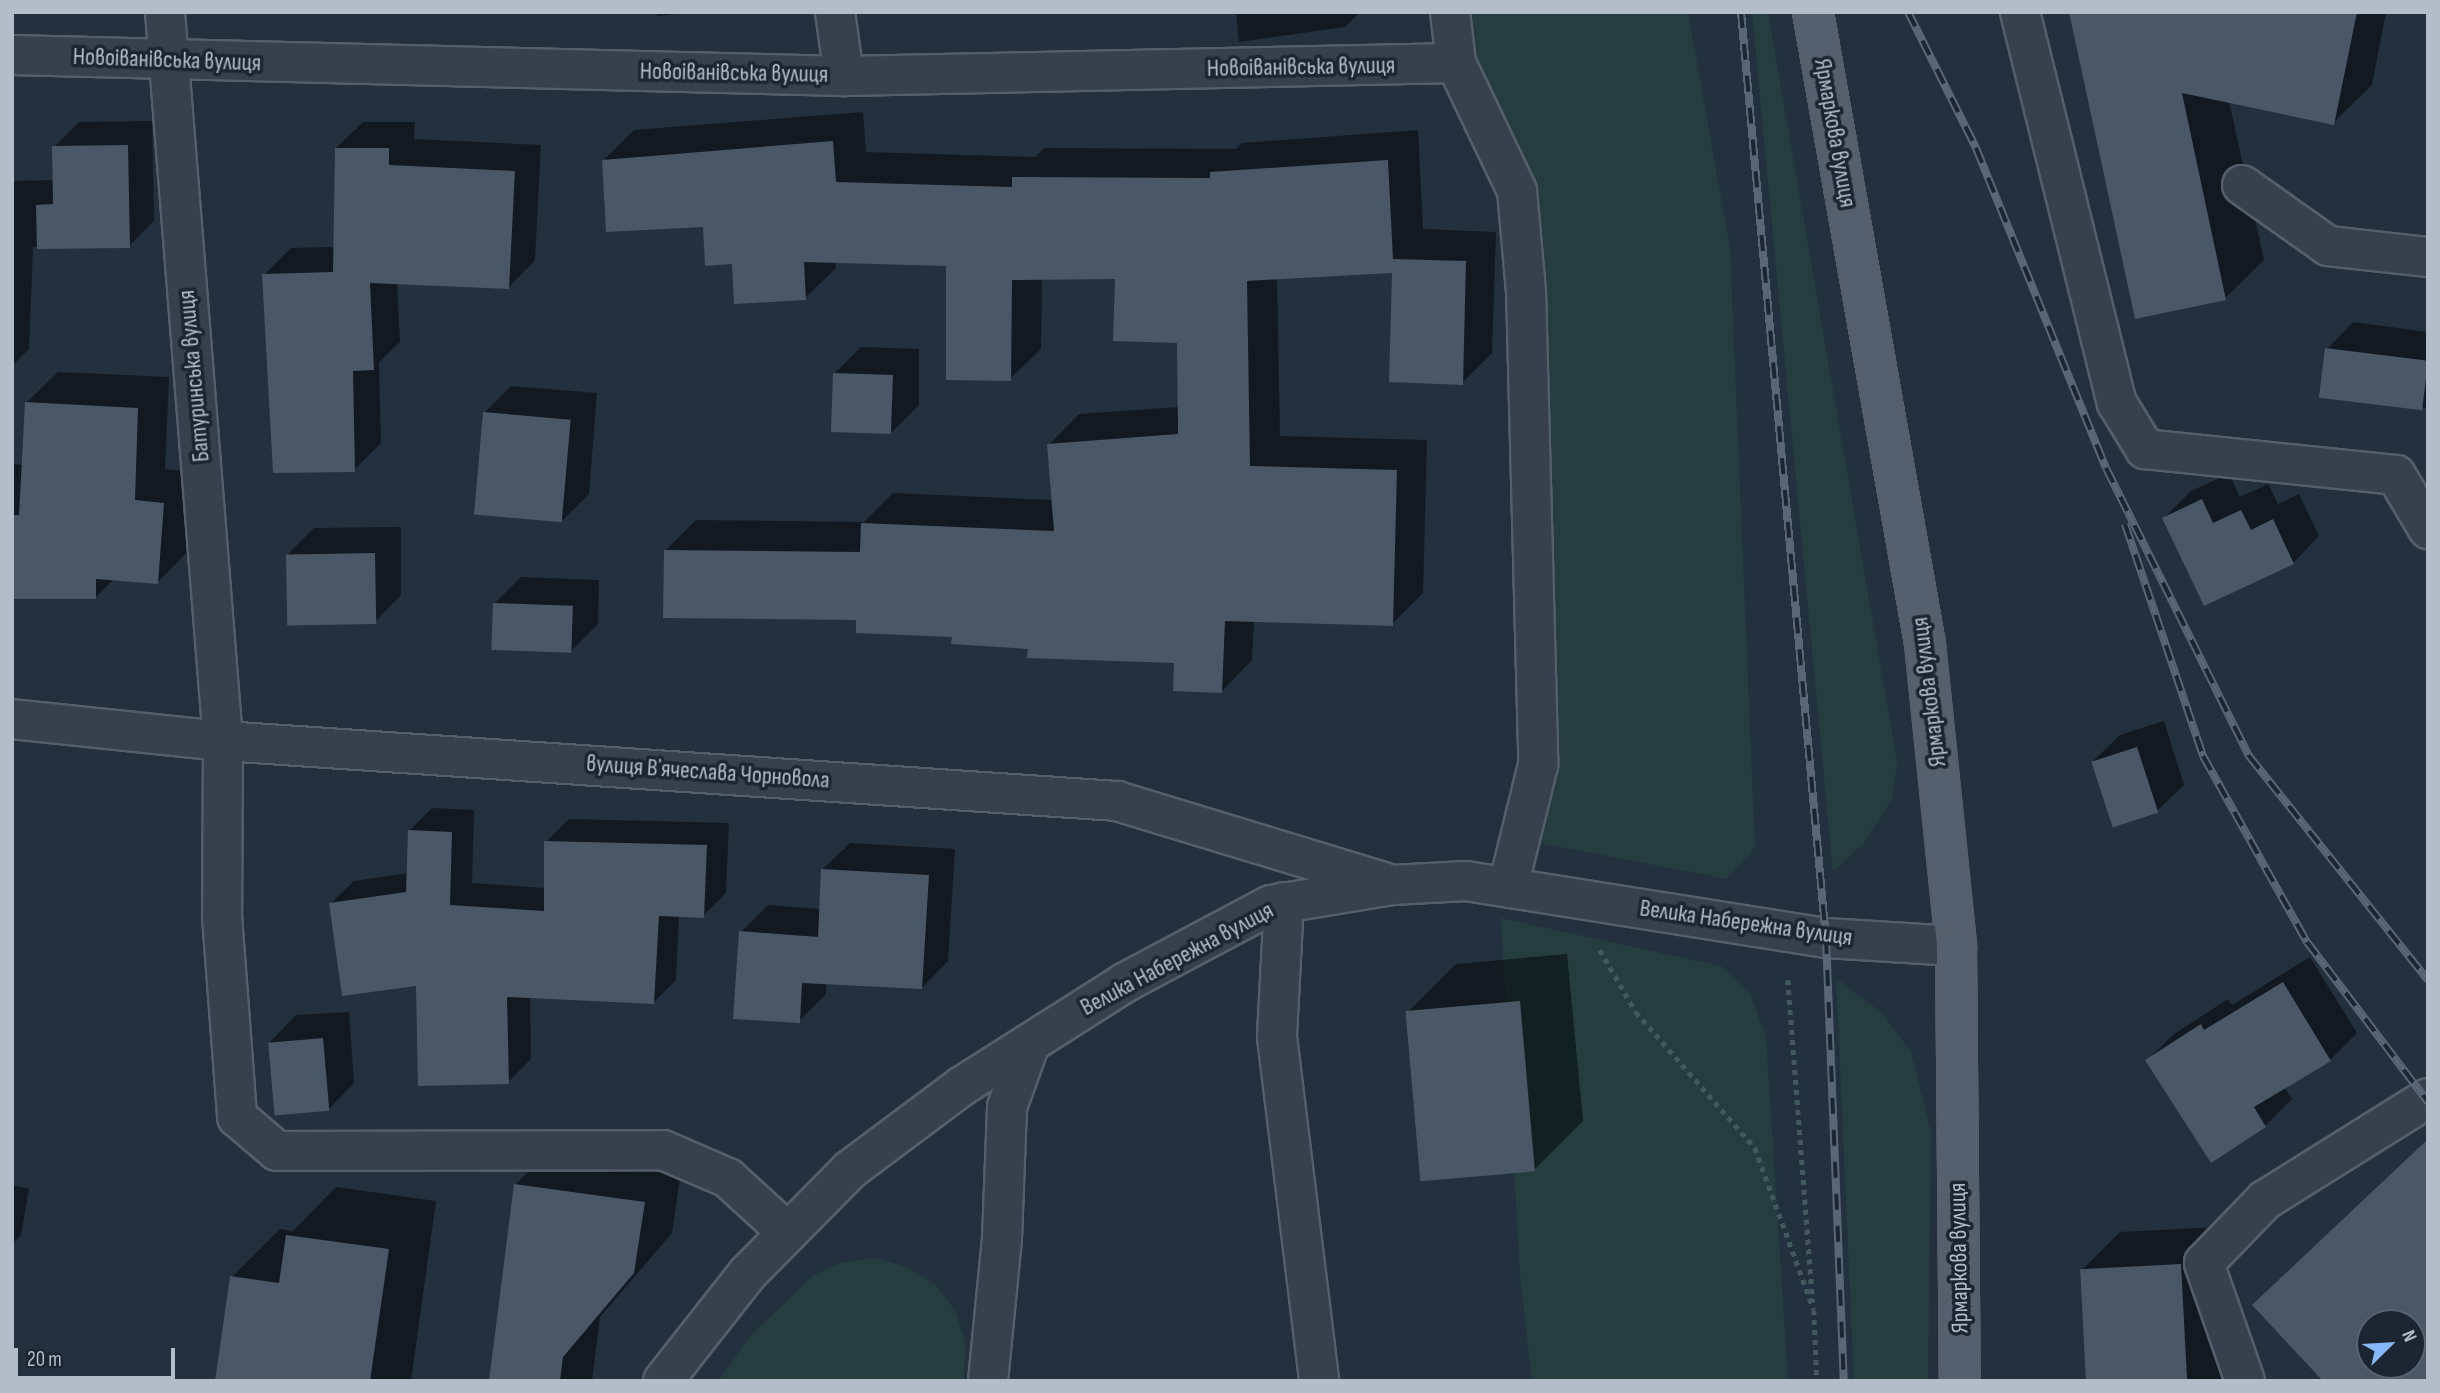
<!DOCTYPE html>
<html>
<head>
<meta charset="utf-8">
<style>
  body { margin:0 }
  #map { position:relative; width:2440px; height:1393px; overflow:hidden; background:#23303e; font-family:"Sofia Sans Condensed",sans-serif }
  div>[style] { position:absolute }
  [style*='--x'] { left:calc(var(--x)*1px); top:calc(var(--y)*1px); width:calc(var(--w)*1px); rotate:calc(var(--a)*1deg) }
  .green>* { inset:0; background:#253d3f }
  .shadow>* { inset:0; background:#0007 }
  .building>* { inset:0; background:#495767; transform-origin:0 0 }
  .path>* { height:4.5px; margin-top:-2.25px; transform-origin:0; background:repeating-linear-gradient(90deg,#435a5c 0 5px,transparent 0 10px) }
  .roads { filter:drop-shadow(2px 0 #555f6c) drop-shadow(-2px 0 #555f6c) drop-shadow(0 2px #555f6c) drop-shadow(0 -2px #555f6c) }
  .minor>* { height:38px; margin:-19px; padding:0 19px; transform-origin:19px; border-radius:19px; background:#37414e }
  .major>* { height:38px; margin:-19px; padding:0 19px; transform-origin:19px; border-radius:19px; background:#55606e }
  .rail>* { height:8px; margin-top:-4px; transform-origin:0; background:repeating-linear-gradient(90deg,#1c2633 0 16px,#596675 0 32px); box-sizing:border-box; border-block:2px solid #596675 }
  span { translate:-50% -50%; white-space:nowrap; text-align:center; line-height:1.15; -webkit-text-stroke:7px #1c2633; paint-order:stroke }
  .street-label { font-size:24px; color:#b3bcc9 }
  .frame { position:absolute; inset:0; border:14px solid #b3bcc9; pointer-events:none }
  .north { position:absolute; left:2356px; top:1309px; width:70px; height:70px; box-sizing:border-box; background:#1c2633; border:2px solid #58626f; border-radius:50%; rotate:66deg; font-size:19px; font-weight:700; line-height:28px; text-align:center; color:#b3bcc9 }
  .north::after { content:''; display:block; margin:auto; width:24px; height:32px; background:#86b8fa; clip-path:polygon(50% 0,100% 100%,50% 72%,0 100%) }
  .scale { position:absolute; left:14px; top:1348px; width:161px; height:32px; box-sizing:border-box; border:4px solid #b3bcc9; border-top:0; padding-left:9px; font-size:21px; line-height:24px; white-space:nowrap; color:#b3bcc9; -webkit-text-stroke:5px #1c2633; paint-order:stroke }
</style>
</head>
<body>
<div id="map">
  <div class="green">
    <i style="clip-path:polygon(1457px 12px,1688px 12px,1730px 248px,1755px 847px,1727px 879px,1539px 843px,1540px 484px,1528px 196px)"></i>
    <i style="clip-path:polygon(1752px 12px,1768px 12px,1897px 762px,1892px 800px,1864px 843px,1833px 872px)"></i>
    <i style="clip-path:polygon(1501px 918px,1721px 966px,1750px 994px,1766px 1037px,1788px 1381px,1532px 1381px,1520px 1277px)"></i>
    <i style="clip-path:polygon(1836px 978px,1882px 1013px,1911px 1052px,1931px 1130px,1928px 1381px,1854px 1381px)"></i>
    <i style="clip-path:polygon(876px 1258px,907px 1267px,935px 1284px,955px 1310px,965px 1341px,964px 1381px,718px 1381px,750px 1336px,814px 1275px,843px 1262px)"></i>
  </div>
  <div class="shadow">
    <i style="clip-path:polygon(657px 12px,699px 12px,657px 16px)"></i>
    <i style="clip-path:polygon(1236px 12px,1360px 12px,1345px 27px,1239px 42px)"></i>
    <i style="clip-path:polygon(2071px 12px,2386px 12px,2372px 85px,2333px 123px,2229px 101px,2264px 260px,2225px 298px)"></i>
    <i style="clip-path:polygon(863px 112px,866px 152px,1035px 157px,1044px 148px,1236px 149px,1242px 143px,1418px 130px,1423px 229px,1496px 232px,1492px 353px,1462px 383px,1394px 271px,1277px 278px,1280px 436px,1427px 440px,1423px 593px,1392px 624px,1254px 620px,1252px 660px,1222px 691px,1175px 661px,1029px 647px,858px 618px,666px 550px,696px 520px,864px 522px,893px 493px,1053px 500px,1049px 445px,1079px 414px,1180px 407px,1178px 341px,1117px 277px,1042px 278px,1041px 349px,1010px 379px,948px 264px,835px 261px,836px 268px,805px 298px,734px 262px,705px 225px,604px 160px,634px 130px)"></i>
    <i style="clip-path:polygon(152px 121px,154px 221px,129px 246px,33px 247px,29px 349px,12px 366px,12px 181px,55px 180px,54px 147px,79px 122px)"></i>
    <i style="clip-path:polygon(363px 122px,415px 122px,414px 139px,541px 145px,535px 260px,509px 287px,397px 282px,400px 342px,379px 362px,381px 443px,354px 470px,264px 275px,291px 248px,335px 247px,336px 148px)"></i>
    <i style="clip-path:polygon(2353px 322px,2428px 332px,2428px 410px,2327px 349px)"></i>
    <i style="clip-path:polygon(861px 347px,919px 349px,919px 405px,892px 432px,834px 374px)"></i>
    <i style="clip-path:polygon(58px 372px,169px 377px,165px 469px,194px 472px,189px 550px,158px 582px,114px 579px,95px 598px,12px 597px,12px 464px,24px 465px,26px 403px)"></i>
    <i style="clip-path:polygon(511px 386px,597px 393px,589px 494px,563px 520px,484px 413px)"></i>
    <i style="clip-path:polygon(2229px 474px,2240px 497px,2268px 484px,2278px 504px,2299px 494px,2319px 536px,2293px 563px,2164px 518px,2191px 491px)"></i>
    <i style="clip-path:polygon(401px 527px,401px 595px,375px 622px,287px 555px,314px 528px)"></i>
    <i style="clip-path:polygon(521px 577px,599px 580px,598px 624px,571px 651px,495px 603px)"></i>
    <i style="clip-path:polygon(2164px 721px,2184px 785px,2157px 811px,2093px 761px,2120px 735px)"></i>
    <i style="clip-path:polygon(432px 808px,474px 810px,472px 883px,545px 888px,546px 842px,569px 819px,729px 823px,726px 893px,703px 916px,679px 915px,676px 980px,653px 1003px,530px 996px,531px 1059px,508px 1082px,417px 984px,331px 903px,354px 881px,408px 873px,409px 831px)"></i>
    <i style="clip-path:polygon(850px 843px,955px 849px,948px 961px,922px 988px,826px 983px,826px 994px,799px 1021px,741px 932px,768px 905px,821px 909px,823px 869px)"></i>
    <i style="clip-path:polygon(1567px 954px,1583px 1121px,1535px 1169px,1408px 1012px,1456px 964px)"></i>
    <i style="clip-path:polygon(2310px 957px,2357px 1033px,2330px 1060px,2284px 1087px,2292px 1099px,2265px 1126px,2147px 1060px,2174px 1034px,2228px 999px,2232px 1005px)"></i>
    <i style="clip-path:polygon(349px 1012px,354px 1083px,328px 1110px,270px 1042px,296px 1015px)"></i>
    <i style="clip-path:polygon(evenodd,2428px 1139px,2428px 1381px,2326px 1381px,2255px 1305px,2428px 1139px,2370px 1323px,2412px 1323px,2412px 1365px,2370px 1365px,2370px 1323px)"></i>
    <i style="clip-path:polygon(554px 1146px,682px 1164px,672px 1233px,600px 1317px,592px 1381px,491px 1381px,516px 1184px)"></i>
    <i style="clip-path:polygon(12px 1185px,29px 1189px,21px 1235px,12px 1244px)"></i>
    <i style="clip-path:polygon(336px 1187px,436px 1201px,411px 1381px,217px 1381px,232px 1277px,280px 1229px,293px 1231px)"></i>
    <i style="clip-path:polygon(2219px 1227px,2228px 1381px,2088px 1381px,2082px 1270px,2120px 1232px)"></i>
  </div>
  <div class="building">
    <i style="clip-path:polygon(2069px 12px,2357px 12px,2334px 125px,2182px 93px,2226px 300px,2135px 319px)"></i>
    <i style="clip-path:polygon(833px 141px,836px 182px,1012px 187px,1012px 177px,1210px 178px,1210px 172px,1388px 160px,1393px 259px,1466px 261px,1463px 385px,1389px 382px,1392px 273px,1247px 281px,1250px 466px,1397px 470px,1393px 626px,1225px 621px,1222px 693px,1173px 691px,1174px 663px,1027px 658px,1028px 649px,951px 644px,952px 637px,856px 633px,856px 620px,663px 618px,664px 550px,860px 552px,861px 523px,1054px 531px,1047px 444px,1178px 434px,1177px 343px,1113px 341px,1115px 279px,1012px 280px,1011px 381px,946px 380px,946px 266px,804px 262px,806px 300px,734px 304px,732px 264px,705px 266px,703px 227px,606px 232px,602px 160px)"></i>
    <i style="clip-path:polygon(128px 145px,130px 248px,37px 249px,36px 205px,53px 204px,52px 146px)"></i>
    <i style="clip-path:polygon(335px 148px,389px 148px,389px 165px,515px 171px,509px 289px,370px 283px,374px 370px,353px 371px,355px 472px,273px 473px,262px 274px,333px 272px)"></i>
    <i style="left:2325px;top:348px;width:104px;height:50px;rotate:7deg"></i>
    <i style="left:833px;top:373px;width:60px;height:59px;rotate:2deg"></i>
    <i style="clip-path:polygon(25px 402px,138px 408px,135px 500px,164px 503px,158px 584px,96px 579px,96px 599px,12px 599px,12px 515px,19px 515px)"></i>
    <i style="left:483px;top:412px;width:88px;height:103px;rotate:5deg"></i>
    <i style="clip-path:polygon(2202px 499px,2213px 523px,2241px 510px,2251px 530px,2273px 519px,2294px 564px,2204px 606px,2162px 518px)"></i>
    <i style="left:375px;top:553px;width:71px;height:89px;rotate:89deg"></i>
    <i style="left:493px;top:603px;width:80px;height:47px;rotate:2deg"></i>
    <i style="left:2137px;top:747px;width:69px;height:48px;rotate:72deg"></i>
    <i style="clip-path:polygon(408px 830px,452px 832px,450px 905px,544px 911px,544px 841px,707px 845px,704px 918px,659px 916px,654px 1004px,507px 997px,509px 1084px,418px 1086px,416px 986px,342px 996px,329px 903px,406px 892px)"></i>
    <i style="clip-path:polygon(821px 869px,929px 875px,922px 989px,802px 983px,800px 1023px,733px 1019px,739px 931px,818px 937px)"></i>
    <i style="clip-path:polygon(2283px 982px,2331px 1061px,2254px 1107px,2266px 1127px,2211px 1163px,2145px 1060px,2201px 1024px,2204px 1030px)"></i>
    <i style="left:1520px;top:1001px;width:171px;height:115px;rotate:85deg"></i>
    <i style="left:323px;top:1038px;width:73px;height:55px;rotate:85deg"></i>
    <i style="clip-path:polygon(evenodd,2428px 1139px,2428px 1381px,2323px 1381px,2252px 1305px,2428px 1139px,2370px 1323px,2412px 1323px,2412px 1365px,2370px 1365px,2370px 1323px)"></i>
    <i style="clip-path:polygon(514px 1184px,645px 1202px,634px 1273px,563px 1357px,560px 1381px,489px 1381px)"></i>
    <i style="clip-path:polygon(286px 1235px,389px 1249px,370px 1381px,215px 1381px,230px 1276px,279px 1283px)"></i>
    <i style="left:2181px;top:1264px;width:117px;height:101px;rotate:87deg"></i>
  </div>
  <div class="path">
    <i style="--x:1600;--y:950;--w:72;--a:59.9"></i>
    <i style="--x:1636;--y:1012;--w:181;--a:48.8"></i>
    <i style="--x:1755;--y:1148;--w:172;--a:70"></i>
    <i style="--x:1814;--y:1310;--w:71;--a:87.6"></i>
    <i style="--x:1788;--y:980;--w:323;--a:85.6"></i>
  </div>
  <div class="roads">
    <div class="minor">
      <i style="--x:165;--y:12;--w:731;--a:85.45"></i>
      <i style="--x:223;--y:741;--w:175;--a:90.3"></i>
      <i style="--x:222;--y:916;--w:202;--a:85.7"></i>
      <i style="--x:237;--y:1117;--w:52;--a:40.4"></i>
      <i style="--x:277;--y:1151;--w:386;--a:-0.1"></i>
      <i style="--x:663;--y:1150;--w:71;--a:23.3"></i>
      <i style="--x:728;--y:1178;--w:81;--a:42.5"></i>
      <i style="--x:835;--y:12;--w:65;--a:82"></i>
      <i style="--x:1450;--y:12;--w:51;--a:83.3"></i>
      <i style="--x:1456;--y:63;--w:142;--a:64.5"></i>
      <i style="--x:1517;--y:191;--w:100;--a:84.9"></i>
      <i style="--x:1526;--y:291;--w:474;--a:88.5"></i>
      <i style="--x:1538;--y:765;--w:126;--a:103.8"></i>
      <i style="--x:2020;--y:12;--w:403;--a:76.1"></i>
      <i style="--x:2117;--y:403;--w:54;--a:58.7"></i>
      <i style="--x:2145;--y:449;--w:252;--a:5.9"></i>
      <i style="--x:2396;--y:475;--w:63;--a:59.3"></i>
      <i style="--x:12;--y:55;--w:832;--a:1.45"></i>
      <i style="--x:844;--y:76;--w:612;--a:-1.22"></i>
      <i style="--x:2242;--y:185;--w:105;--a:35.3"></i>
      <i style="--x:2328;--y:246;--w:101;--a:6.3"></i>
      <i style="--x:12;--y:719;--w:212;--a:6"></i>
      <i style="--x:223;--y:741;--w:896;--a:3.84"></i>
      <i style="--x:1117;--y:801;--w:279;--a:16.9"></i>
      <i style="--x:1284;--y:902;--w:135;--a:93"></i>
      <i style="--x:1277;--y:1037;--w:347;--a:83"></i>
      <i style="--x:663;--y:1381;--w:137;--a:-51.8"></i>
      <i style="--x:748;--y:1273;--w:146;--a:-45.3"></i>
      <i style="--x:851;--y:1169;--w:139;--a:-36.8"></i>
      <i style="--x:962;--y:1086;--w:192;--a:-32.4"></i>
      <i style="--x:1124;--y:983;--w:166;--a:-28"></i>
      <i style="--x:1271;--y:905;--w:123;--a:-9.4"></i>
      <i style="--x:1392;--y:885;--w:74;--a:-3.1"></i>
      <i style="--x:1466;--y:881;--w:364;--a:9"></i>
      <i style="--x:1826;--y:938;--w:130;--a:3.5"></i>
      <i style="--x:988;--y:1381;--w:144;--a:-84.4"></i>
      <i style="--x:1002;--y:1238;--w:131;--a:-87.8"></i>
      <i style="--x:1007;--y:1107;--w:68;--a:-70.2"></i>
      <i style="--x:2245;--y:1381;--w:125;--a:-109.2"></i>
      <i style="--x:2204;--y:1263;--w:88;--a:-45.9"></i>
      <i style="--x:2265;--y:1200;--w:192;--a:-32"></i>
    </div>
    <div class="major">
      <i style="--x:1813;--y:12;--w:642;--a:79.95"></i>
      <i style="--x:1925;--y:644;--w:304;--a:84.1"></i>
      <i style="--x:1956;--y:946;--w:435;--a:89.5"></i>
    </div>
  </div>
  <div class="rail">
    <i style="--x:1741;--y:12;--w:930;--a:84.76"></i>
    <i style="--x:1826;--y:938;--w:443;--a:87.7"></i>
    <i style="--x:1908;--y:12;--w:152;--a:63.4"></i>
    <i style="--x:1976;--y:148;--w:345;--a:67.9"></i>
    <i style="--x:2106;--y:468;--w:322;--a:63.6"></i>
    <i style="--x:2249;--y:756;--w:287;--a:51.4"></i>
    <i style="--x:2125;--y:524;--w:245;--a:71.4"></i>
    <i style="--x:2203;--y:756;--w:213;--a:60.8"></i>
    <i style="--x:2307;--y:942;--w:201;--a:52.9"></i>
  </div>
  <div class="street-label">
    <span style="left:167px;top:60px;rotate:2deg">Новоіванівська вулиця</span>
    <span style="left:1301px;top:67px;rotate:-1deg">Новоіванівська вулиця</span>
    <span style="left:734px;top:73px;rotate:1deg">Новоіванівська вулиця</span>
    <span style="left:1835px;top:133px;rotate:80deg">Ярмаркова вулиця</span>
    <span style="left:194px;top:376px;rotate:-95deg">Батуринська вулиця</span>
    <span style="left:1929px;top:692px;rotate:-97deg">Ярмаркова вулиця</span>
    <span style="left:708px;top:772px;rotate:4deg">вулиця Вʼячеслава Чорновола</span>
    <span style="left:1746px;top:923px;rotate:8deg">Велика Набережна вулиця</span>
    <span style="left:1177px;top:959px;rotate:-28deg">Велика Набережна вулиця</span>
    <span style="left:1959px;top:1258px;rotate:-91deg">Ярмаркова вулиця</span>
  </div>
  <div class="frame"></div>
  <div class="north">N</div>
  <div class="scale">20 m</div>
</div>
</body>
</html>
